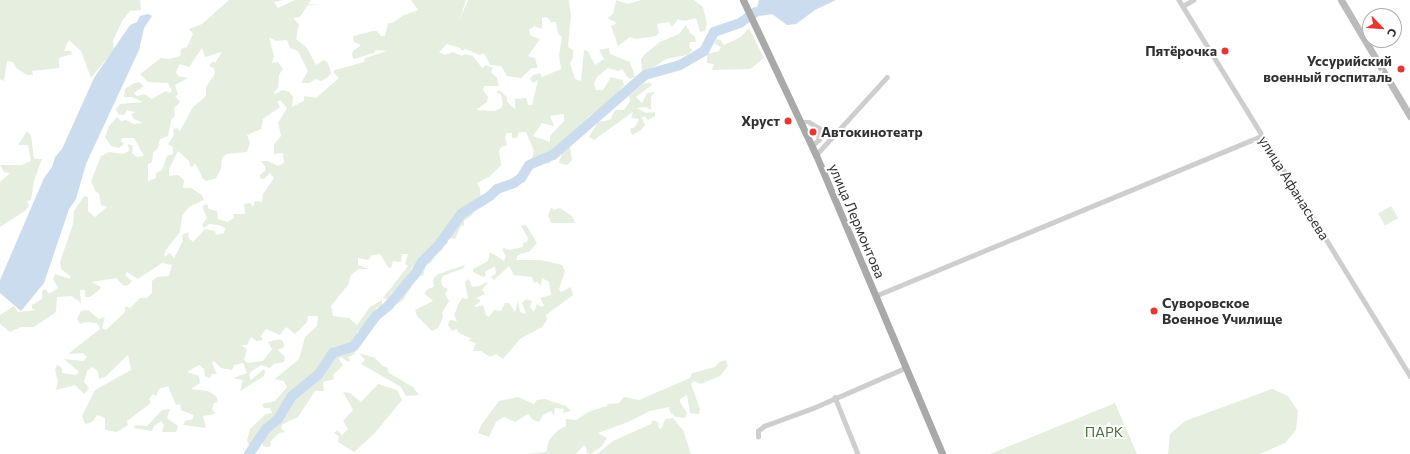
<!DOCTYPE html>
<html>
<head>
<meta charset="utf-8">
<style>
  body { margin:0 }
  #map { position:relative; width:1410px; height:454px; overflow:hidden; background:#fff; font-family:Commissioner,sans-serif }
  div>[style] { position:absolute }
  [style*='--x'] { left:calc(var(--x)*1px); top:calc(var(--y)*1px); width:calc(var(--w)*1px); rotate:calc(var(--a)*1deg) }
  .green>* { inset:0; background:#e5eedf; transform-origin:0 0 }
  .water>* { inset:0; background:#cbdcee }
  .river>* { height:10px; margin:-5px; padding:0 5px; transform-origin:5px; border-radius:5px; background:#cbdcee }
  .street>* { height:4.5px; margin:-2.25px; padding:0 2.25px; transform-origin:2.25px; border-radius:2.25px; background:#cecece }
  .secondary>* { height:7px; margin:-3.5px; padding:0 3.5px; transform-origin:3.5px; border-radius:3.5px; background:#bbb }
  .primary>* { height:7px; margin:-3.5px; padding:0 3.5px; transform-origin:3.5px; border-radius:3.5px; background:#a9a9a9 }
  .dots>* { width:11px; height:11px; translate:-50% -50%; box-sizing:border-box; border:2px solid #fff; border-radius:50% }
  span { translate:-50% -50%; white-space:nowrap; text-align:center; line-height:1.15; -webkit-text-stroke:4px #fff; paint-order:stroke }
  .poi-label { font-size:14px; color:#313131; font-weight:700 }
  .right { translate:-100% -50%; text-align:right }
  .left { translate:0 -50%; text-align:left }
  .street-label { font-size:14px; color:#313131 }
  .park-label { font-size:14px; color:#4e6e3c }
  .north { position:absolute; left:1362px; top:8px; width:40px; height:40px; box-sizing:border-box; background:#fff; border:1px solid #adadad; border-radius:50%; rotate:115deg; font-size:11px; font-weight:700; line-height:16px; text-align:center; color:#313131 }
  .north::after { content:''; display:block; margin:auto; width:14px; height:18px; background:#ea3530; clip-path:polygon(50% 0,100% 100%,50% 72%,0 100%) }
</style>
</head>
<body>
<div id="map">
  <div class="green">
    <i style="clip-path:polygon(0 0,140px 0,141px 10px,130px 11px,122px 21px,113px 41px,114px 50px,91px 78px,81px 51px,69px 40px,64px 51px,71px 51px,72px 54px,59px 58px,59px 68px,32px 71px,33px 75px,27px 75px,16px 68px,13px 62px,7px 61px,4px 81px,0 79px)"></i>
    <i style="clip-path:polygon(evenodd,229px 0,284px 0,274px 2px,278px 8px,295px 0,311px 0,300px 17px,293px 18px,299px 24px,296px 39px,307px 48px,316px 65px,324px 60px,328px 63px,331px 73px,328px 77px,321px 81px,315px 79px,310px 83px,301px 83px,308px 71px,298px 51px,290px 48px,287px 40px,276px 41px,269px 37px,274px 56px,272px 63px,278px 62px,283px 69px,279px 75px,278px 88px,274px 92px,275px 94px,283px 90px,289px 92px,293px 97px,292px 107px,304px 101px,304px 96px,316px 98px,339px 78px,333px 72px,335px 70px,364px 62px,365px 58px,387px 51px,376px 50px,374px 53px,354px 59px,352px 55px,353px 51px,361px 45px,354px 42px,353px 36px,373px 31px,377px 31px,381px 36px,385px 36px,388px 23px,392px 23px,404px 15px,418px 10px,411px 0,466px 0,459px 21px,468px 0,569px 0,571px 16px,568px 47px,573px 50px,573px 58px,570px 63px,575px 79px,581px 81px,584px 50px,588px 51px,595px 65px,604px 59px,599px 50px,609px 48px,610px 54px,630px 62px,635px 77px,629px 79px,622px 69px,618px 71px,608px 68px,597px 77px,594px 84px,596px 90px,603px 90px,611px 77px,623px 80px,624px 85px,607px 106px,589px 116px,576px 131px,569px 135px,574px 142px,570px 146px,572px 160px,567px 165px,559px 163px,562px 153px,559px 147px,549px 155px,551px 161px,548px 164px,542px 161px,527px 164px,531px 161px,534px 151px,526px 132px,519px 132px,517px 138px,512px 138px,512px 133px,507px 133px,505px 137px,507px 145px,501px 147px,499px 151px,501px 165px,489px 177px,477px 183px,480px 189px,481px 204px,476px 206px,472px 215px,464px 221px,464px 226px,461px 226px,455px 239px,449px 238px,447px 244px,441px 245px,431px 263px,426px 265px,423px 276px,418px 275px,415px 266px,412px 267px,409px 276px,412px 286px,403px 300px,394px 306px,392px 302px,396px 294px,392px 292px,388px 299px,383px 298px,408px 266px,405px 264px,408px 254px,402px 254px,401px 262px,393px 261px,391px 268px,388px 267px,380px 254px,372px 255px,368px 260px,358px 258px,358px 265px,368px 269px,359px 269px,351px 275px,348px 285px,331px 306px,333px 316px,349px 318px,357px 325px,370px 307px,382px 300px,382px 305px,376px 308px,375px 315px,364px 330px,357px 331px,355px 354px,348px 357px,350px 360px,348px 362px,341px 357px,339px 359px,343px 365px,333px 375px,334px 379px,323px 382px,324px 391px,315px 391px,298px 417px,283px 424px,281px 428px,285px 432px,279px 433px,270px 442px,271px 446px,268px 447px,263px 446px,262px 440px,254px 446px,249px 445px,247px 441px,250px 429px,266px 414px,272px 413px,270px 408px,264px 408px,262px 404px,275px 401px,287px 387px,284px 381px,275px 379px,299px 359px,305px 337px,317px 326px,318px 316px,308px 316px,307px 322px,295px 334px,286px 327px,280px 335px,266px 329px,261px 336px,263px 340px,256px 341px,251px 337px,247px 345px,241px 345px,247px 350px,244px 360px,248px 363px,263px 361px,272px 349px,268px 342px,279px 339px,283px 341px,284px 347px,278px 350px,285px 357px,284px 362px,274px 364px,270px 368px,261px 365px,252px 371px,249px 375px,251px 380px,264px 369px,265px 371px,264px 376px,240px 391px,243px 380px,233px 378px,247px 373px,243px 363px,234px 365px,232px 370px,221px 368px,214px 361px,212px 363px,217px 374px,212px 374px,210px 378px,205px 376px,204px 369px,199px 365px,187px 372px,199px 376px,200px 383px,191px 389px,208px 391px,216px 396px,218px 402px,214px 403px,212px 409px,215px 414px,203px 416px,206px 428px,183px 425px,185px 421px,193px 419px,193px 415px,181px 410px,180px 404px,176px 405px,168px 386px,159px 389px,156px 396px,153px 394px,149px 399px,151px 403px,127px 421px,128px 425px,117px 432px,105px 430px,105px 418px,97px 415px,92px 422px,85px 424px,82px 416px,95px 390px,131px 370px,128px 355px,105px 377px,99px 379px,98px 371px,92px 367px,87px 371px,84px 382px,89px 388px,84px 394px,75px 385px,56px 390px,58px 381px,55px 370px,57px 365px,62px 368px,62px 373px,75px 375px,79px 372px,64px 359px,83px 361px,87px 357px,83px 353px,68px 354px,100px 329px,97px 323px,86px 322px,80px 324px,77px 319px,81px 311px,88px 310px,99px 319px,105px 317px,102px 328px,106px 330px,125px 312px,125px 306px,130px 308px,140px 298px,147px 298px,152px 293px,152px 281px,157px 277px,169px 276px,172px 265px,162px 263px,138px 279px,127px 272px,125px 275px,132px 281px,127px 286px,123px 285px,116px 278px,91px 282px,101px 287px,99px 290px,90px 297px,85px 297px,85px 290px,80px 290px,81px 303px,71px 296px,57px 297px,56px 312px,34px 327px,21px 327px,10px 332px,0 324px,0 315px,14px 306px,18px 312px,36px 310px,32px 309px,32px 305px,42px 299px,42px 291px,46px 289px,49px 294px,58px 288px,53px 279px,55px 274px,70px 279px,70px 276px,61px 269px,60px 262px,73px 224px,74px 211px,84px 196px,88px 197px,88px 211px,95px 217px,107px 207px,101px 205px,99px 194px,95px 191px,91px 181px,101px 156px,109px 152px,123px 154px,129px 151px,128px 144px,133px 146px,132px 153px,137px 157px,144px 156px,134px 138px,122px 138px,121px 141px,124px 144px,119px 148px,111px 146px,105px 137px,109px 126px,117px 117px,121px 121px,126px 120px,134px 124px,143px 123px,134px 119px,131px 115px,135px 112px,127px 110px,124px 115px,118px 114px,116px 109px,120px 104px,143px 102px,132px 97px,124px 97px,125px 89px,134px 83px,139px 82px,144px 86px,134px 93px,137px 96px,144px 94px,152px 99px,166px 91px,169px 93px,172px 91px,168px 83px,148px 82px,140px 74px,161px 58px,169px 59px,180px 56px,181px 49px,187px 47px,193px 34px,189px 29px,202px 24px,229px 0,547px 17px,551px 22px,556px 22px,558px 34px,562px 37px,559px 55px,561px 69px,542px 77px,540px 73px,533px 75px,530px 79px,533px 83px,538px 80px,532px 105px,528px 105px,526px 98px,515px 99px,515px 109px,507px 102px,507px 97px,499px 90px,496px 93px,501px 94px,503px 104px,501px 108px,495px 111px,476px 110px,487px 102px,488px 97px,483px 90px,484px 86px,499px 86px,497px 78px,491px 72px,493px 68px,486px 65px,482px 68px,473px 56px,465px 54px,462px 56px,453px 52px,445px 55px,439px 52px,447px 44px,460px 48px,462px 51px,465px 49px,480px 55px,484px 53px,490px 65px,501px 66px,507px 76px,521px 78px,532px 68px,538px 68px,535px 58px,528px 56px,540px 39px,531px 36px,529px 30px,534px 26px,542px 29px,542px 18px,547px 17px,229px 0,202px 48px,205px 57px,222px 52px,215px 63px,213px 61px,209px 66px,214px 68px,215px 74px,206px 87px,206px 96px,193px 107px,180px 131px,177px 128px,173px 129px,174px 135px,168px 144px,173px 147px,173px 154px,167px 156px,162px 170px,156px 173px,156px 178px,148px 181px,148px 164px,152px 162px,153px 153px,158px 148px,160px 139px,168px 136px,171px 120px,175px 116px,174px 108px,180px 102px,175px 96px,178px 95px,175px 85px,188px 78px,178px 76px,176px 72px,180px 64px,189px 67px,202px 48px,229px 0,280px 100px,287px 108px,278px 123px,281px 136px,274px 144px,274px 154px,283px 153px,284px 163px,278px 166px,268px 161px,261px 161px,265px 166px,265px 171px,260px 175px,260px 178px,264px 179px,270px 173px,274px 178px,263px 194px,262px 202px,255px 201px,253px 207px,250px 203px,244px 204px,245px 214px,233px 214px,234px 218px,227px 222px,218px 219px,217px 211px,209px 209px,207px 204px,202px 206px,207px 218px,202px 225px,204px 228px,209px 224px,219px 225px,225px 228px,224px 233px,216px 235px,215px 231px,205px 229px,193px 242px,188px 237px,189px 232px,182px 235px,183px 241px,174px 258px,170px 253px,164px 257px,165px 251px,180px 232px,182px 216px,189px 207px,204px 200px,202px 195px,191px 188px,183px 188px,184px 180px,178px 175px,169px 176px,169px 169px,178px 151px,189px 161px,190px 166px,192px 167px,195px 163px,203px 179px,207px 181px,216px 178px,221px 169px,222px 158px,226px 154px,247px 152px,250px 143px,247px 135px,261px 129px,263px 119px,280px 107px,277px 102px,280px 100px,229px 0,564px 114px,564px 121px,550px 136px,550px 142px,533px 136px,542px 123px,554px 126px,550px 116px,564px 114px)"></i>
    <i style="clip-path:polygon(616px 0,628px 4px,641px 0,694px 0,703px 7px,707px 24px,705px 31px,700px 32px,696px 18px,684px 21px,678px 19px,672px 27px,669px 22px,657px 24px,659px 33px,656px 36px,636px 39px,630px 37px,618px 46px,611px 26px,617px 23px,607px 18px,613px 14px)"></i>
    <i style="clip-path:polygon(686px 25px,690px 33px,695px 37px,696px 42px,690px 42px,689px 47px,693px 50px,687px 55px,666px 59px,654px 67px,642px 72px,641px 59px,645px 54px,660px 42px,679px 34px)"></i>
    <i style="clip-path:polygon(749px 28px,764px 58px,750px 69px,712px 70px,714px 64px,707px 63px,707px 54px,719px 51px,721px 47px,715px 44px,716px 39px,721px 40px,724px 45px,741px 37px)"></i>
    <i style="clip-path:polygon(650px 82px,652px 85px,636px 97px,642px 103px,647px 93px,655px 92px,651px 97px,651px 110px,646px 107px,637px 108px,646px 113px,655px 112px,655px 116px,648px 120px,644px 116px,642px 118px,645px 125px,640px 131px,632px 135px,630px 129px,635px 127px,639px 119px,631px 118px,633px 112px,594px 140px,589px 137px,598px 122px,610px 120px,615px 110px,624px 110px,630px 101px,629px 96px,643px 84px)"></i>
    <i style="clip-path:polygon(27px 131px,31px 135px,34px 159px,42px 159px,34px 181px,31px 200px,27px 201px,29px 206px,25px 211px,0 227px,0 182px,10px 173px,4px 172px,0 165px,22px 165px,31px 161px,28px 145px,18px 145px)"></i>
    <i style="left:1391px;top:206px;width:14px;height:15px;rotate:60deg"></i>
    <i style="clip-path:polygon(551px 207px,554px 210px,560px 208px,572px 216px,575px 223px,551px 223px,548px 216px)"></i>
    <i style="clip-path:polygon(526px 225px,537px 243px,530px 251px,518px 255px,516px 260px,541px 260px,562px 265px,565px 271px,559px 289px,561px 292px,571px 287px,573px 295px,546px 315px,547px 320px,542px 327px,520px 339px,503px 359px,496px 354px,490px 357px,481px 351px,473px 351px,476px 343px,467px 340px,472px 339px,459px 333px,457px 329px,452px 331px,448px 325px,450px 320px,457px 321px,454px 315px,459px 303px,462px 298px,468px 299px,465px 282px,469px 279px,472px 287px,480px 286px,489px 281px,482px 290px,485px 294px,476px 298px,481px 301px,474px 306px,477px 307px,483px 305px,486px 315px,489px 317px,494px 310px,501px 311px,505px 303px,509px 303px,515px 312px,518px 301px,520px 312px,526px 314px,522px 303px,526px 299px,532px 301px,530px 307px,534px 312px,537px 304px,542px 307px,544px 305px,540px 298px,551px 295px,550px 290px,549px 282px,542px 278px,541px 286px,537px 282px,534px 283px,532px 277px,514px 275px,509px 266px,494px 280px,491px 277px,496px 273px,495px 266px,485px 272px,486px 276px,483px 277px,473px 272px,473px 269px,488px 261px,490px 252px,504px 261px,506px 256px,502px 249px,504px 248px,509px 250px,523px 247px,523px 243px,527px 242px,528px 238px,521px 226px)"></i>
    <i style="clip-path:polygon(465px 265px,464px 268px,443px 276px,441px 281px,443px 287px,448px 289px,445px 294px,449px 301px,442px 313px,443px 317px,438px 328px,432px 331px,417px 316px,415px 310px,433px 301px,424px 293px,428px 289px,434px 287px,433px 279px,438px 274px)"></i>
    <i style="clip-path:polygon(359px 353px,375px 358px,383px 366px,387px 367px,389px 373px,413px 387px,419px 395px,406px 396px,401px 387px,361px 364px,365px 360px)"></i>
    <i style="clip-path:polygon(726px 360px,728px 366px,720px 376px,701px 384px,694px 381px,691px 384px,700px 409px,699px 414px,690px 413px,687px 395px,680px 399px,680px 402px,687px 413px,685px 418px,676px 417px,670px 412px,669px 407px,650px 411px,628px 422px,598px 433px,607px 438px,602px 446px,591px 454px,586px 453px,587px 450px,584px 445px,576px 454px,528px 454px,546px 452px,549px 440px,558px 430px,566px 426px,566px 419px,576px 420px,590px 411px,607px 406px,607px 404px,619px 403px,624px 397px,639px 400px,690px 378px,692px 373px,715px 367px,719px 362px)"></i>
    <i style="clip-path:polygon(378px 384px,397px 390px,402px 400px,374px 434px,354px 452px,338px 442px,339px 436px,334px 433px,337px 430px,342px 435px,348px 429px,343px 421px,353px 410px,343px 392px,350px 393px,361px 402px)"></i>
    <i style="clip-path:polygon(1272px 389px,1288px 396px,1298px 411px,1296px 430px,1285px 443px,1260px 454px,1168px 454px,1170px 434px,1185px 421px)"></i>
    <i style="clip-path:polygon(518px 397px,534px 404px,537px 400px,545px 399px,566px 406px,571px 411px,563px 413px,564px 409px,555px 408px,554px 416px,551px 411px,543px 415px,539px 422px,533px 420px,528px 414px,515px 422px,504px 417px,496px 422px,489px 437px,478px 433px,481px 425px,499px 401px)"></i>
    <i style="clip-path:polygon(1115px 403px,1137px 454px,990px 454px)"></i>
    <i style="clip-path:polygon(170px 409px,167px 418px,178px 426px,176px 432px,162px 432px,164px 425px,161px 421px,154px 426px,152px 431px,133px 428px,136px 425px,147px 426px,162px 410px)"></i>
    <i style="clip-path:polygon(673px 418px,683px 430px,691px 454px,597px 454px,613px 441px,651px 424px,653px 420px,658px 422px,659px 429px,662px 428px,665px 419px)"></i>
  </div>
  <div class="water">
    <i style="clip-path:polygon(759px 0,836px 0,815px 10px,796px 24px,787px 25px,772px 14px,760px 16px,756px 12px)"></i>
    <i style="clip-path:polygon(148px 14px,152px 16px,144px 28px,139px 50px,86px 164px,76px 199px,69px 209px,44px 283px,21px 311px,0 293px,0 280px,44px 178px,52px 167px,55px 157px,62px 149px,94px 78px,130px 25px,137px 22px,140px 16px)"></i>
  </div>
  <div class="river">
    <i style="--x:249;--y:454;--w:30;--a:-56"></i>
    <i style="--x:266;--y:429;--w:16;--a:-40"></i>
    <i style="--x:278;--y:419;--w:27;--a:-59"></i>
    <i style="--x:292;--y:396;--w:33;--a:-39"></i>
    <i style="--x:318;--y:375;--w:27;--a:-56"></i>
    <i style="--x:333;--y:353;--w:22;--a:-18"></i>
    <i style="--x:354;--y:346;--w:37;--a:-54"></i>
    <i style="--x:376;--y:316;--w:17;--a:-40"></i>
    <i style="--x:389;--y:305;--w:40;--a:-50"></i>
    <i style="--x:415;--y:274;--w:14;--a:-60"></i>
    <i style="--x:422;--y:262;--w:23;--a:-45"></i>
    <i style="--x:438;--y:246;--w:39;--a:-54"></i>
    <i style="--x:461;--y:214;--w:34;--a:-32"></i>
    <i style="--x:490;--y:196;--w:10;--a:-45"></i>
    <i style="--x:497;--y:189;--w:18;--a:-19"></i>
    <i style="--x:514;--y:183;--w:9;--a:-36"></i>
    <i style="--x:521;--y:178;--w:15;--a:-58"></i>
    <i style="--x:529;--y:165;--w:26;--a:-23"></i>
    <i style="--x:553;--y:155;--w:122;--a:-41"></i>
    <i style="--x:645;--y:75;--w:36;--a:-16"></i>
    <i style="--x:680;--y:65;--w:28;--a:-30"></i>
    <i style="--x:704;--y:51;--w:21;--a:-62"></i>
    <i style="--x:714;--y:32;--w:28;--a:-19"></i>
    <i style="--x:740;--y:23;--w:19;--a:-35"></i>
  </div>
  <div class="street">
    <i style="--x:1179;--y:0;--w:441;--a:58.4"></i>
    <i style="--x:1183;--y:6;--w:12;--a:-31"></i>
    <i style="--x:801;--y:122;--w:8;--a:0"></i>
    <i style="--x:809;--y:122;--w:12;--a:31"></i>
    <i style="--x:819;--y:128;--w:12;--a:90"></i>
    <i style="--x:819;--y:140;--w:9;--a:139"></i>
    <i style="--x:816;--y:155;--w:105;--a:-47.7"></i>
    <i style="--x:875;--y:296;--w:418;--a:-22.5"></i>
    <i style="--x:835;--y:397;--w:61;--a:68"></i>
    <i style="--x:758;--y:437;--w:6;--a:-90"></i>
    <i style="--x:758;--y:431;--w:8;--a:-40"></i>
    <i style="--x:764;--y:426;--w:52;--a:-20.2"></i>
    <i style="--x:813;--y:408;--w:100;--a:-23.5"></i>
  </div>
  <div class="secondary">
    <i style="--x:1341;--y:0;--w:135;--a:59.3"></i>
  </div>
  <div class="primary">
    <i style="--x:743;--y:0;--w:171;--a:64.8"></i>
    <i style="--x:816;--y:155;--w:324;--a:67.1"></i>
  </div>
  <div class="dots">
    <i style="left:1225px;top:51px;background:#ea3530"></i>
    <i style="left:1401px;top:69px;background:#ea3530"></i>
    <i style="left:788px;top:121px;background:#ea3530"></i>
    <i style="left:813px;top:132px;background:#ea3530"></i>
    <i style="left:1154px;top:311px;background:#ea3530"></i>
  </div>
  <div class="poi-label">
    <span class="right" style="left:1217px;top:51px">Пятёрочка</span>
    <span class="right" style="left:1392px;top:69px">Уссурийский<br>военный госпиталь</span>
    <span class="right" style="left:780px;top:121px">Хруст</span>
    <span class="left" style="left:821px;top:132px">Автокинотеатр</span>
    <span class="left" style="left:1162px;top:311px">Суворовское<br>Военное Училище</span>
  </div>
  <div class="street-label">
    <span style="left:1294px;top:188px;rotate:58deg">улица Афанасьева</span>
    <span style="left:857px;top:221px;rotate:67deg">улица Лермонтова</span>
  </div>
  <div class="park-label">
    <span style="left:1104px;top:432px">ПАРК</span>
  </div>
  <div class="north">С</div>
</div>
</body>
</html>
